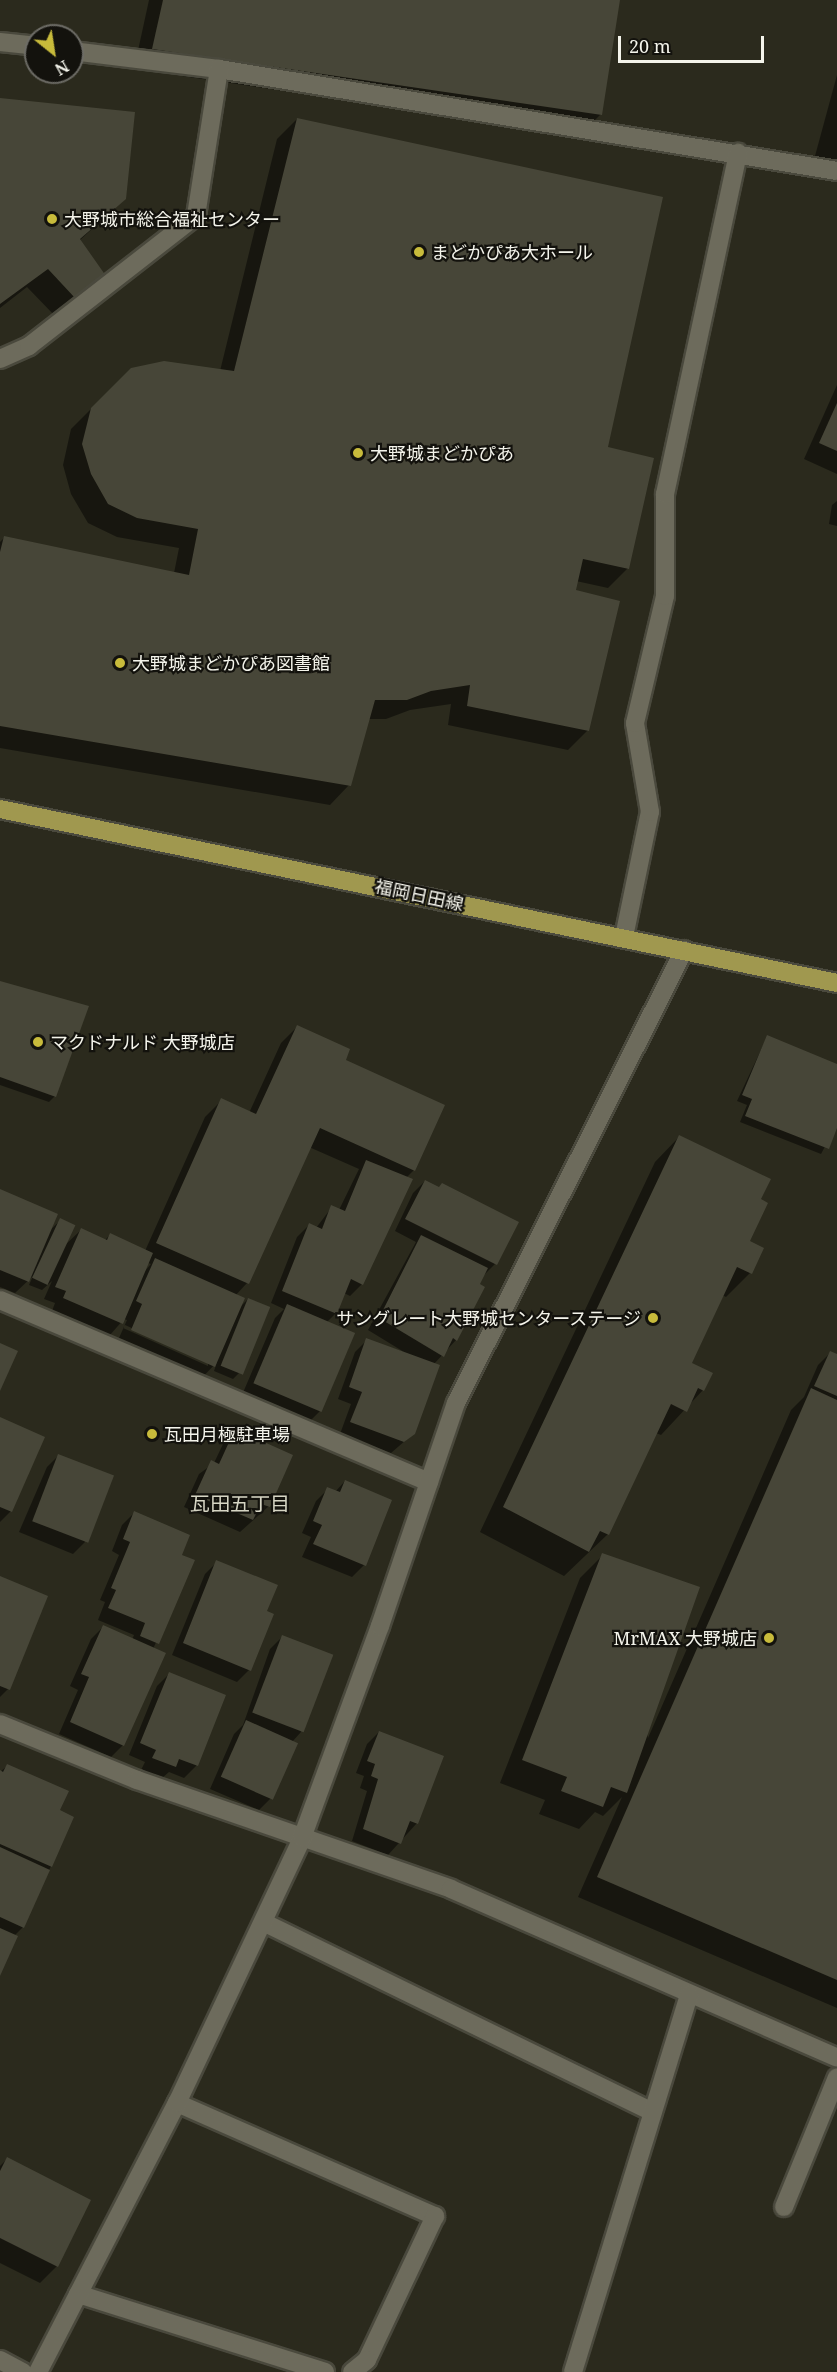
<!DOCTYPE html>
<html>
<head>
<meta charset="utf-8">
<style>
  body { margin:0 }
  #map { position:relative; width:837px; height:2372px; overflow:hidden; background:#2b2a1d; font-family:"Noto Serif","Noto Sans JP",serif }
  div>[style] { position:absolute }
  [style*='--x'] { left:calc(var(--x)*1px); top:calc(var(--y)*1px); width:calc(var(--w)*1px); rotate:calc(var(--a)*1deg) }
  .shadow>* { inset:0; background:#0007 }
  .building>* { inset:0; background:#474638; transform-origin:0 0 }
  .roads { filter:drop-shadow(2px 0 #4a493d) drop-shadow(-2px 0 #4a493d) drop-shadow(0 2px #4a493d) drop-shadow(0 -2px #4a493d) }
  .minor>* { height:18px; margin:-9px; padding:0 9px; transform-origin:9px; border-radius:9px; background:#6d6b5c }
  .major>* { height:18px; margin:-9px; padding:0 9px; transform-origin:9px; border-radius:9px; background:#a0984f }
  .dots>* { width:16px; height:16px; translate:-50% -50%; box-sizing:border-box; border:3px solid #13120d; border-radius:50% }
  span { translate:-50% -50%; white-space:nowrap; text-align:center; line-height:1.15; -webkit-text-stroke:4.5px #13120d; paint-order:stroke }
  .poi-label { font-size:18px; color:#f4f4eb }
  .left { translate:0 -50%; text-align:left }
  .right { translate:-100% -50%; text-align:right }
  .street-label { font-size:18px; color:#f4f4eb }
  .neighbourhood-label { font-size:20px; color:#d6d5c4 }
  .north { position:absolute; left:24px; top:24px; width:60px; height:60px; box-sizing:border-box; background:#13120d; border:2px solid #6d6c66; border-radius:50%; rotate:150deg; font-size:16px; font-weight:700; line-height:24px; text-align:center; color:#f4f4eb }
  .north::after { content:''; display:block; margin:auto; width:21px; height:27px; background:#c8bb3b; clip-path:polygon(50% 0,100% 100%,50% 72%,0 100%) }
  .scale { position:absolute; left:618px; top:36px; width:146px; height:27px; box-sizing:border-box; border:3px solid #f4f4eb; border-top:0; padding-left:8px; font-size:18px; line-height:21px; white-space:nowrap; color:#f4f4eb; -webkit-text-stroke:4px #13120d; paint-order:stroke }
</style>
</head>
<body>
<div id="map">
  <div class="shadow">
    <i style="clip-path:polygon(149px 0,618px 0,601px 114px,581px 134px,134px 69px)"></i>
    <i style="clip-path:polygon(837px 75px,837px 162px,815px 156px)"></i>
    <i style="clip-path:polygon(0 100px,125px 199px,80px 240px,104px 276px,55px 316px,27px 287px,0 308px)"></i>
    <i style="clip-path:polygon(297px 119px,606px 449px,628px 568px,608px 588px,576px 581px,574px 592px,588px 730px,568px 750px,448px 725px,451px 704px,410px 710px,386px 719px,368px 719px,349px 785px,330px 805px,0 748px,0 542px,4px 538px,174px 573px,179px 548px,117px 537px,88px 523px,71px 494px,63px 465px,71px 429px,131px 369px,220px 371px,277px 139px)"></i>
    <i style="clip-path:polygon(837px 385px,837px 474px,804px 459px)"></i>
    <i style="clip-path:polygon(837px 501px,837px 526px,829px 524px,832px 505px)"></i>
    <i style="clip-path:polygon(0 982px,55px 1096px,49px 1102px,0 1085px)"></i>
    <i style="clip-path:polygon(evenodd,298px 1026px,344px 1061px,414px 1170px,406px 1178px,362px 1284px,350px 1296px,344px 1293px,336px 1313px,326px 1323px,353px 1334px,320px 1411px,308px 1423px,242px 1395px,275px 1318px,284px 1309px,271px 1303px,297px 1237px,309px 1225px,316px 1228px,332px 1207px,339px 1210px,359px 1169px,309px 1147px,247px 1283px,235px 1296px,239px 1308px,248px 1299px,239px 1373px,233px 1379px,214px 1371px,217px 1362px,197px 1383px,115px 1347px,127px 1320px,124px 1319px,110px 1335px,52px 1311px,55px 1303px,44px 1299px,52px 1281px,42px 1290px,29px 1285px,33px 1276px,15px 1293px,0 1287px,0 1190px,49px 1231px,61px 1220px,64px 1246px,81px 1230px,105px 1240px,110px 1235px,145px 1251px,205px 1117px,222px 1100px,249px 1113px,281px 1043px,298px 1026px,148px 1263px,151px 1264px,144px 1272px,148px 1263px,298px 1026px,125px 1325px,208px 1362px,208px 1366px,123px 1328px,125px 1325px)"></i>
    <i style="clip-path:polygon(767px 1037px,837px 1066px,837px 1124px,821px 1154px,740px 1122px,747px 1105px,737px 1101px)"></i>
    <i style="clip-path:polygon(679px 1137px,759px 1200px,748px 1242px,750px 1273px,726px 1297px,722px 1295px,690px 1364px,703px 1390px,661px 1435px,656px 1433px,608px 1534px,564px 1576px,480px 1532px,655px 1162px)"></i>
    <i style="clip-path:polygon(425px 1181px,495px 1264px,483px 1276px,456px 1340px,434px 1364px,414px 1433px,391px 1453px,340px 1434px,351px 1404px,338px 1399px,355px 1352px,367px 1340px,404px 1352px,368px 1330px,416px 1242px,395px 1231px,413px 1193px)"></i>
    <i style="clip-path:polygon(830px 1353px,837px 1356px,837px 2008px,578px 1897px,622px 1797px,603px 1816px,595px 1812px,579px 1829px,539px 1814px,545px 1800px,500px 1783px,580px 1578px,603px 1555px,648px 1738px,791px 1410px,804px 1397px,818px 1365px)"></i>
    <i style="clip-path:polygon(0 1419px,11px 1511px,0 1522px)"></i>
    <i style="clip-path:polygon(236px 1430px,269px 1506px,240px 1532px,184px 1507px,199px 1474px,214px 1463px,224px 1442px)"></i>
    <i style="clip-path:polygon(59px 1455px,85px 1542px,73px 1554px,19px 1532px,47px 1467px)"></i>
    <i style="clip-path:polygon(345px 1481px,390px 1500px,364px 1565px,352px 1577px,302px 1557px,311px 1537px,302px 1533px,316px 1501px,328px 1489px,335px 1492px)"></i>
    <i style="clip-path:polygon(134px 1513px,180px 1556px,193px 1561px,153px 1649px,123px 1745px,111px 1757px,59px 1734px,78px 1690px,70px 1686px,91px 1639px,103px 1627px,132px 1640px,134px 1635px,98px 1620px,105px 1602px,100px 1600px,119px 1555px,112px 1551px,122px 1525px)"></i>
    <i style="clip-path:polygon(217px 1562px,249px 1670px,237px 1682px,172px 1655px,205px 1574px)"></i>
    <i style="clip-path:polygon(0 1578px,8px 1689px,0 1697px)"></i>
    <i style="clip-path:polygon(282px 1637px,301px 1732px,292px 1742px,296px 1744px,271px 1798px,259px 1810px,210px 1789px,234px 1734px,243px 1725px,270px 1649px)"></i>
    <i style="clip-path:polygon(169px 1674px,224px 1696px,196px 1766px,184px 1778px,169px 1772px,162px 1778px,141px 1770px,145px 1762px,129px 1755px,157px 1686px)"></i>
    <i style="clip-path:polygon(379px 1732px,417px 1823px,388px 1855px,352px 1841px,367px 1791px,360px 1788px,364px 1776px,356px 1773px,367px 1744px)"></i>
    <i style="clip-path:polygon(7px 1766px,58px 1811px,51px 1866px,23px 1927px,14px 1936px,0 1973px,0 1772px)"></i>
    <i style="clip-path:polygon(7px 2159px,89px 2200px,57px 2266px,40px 2283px,0 2263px,0 2166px)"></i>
  </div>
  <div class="building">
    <i style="clip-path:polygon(163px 0,620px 0,602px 115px,152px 49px)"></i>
    <i style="clip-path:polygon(0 98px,135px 112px,126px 199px,80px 239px,106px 276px,75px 298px,48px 269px,0 304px)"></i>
    <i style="clip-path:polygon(297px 118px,663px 197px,608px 447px,654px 458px,629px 569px,583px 559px,576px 590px,620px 601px,589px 731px,467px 706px,470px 685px,431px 691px,407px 700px,375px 700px,351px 786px,0 726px,0 552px,4px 536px,189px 575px,198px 529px,137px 518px,108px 504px,91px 474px,82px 444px,91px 408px,131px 368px,164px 361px,234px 371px)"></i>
    <i style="clip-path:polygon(837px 403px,837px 451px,819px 443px)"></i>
    <i style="clip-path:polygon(0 981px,89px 1006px,56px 1097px,0 1077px)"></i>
    <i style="clip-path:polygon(297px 1025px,350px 1049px,346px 1060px,445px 1105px,415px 1171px,320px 1128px,249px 1284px,156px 1243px,221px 1098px,256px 1114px)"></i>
    <i style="clip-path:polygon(767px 1035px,837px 1064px,837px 1128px,829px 1149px,745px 1116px,752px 1099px,742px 1095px)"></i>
    <i style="clip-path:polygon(679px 1135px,771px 1179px,761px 1199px,768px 1203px,750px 1241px,764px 1248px,752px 1274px,737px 1267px,692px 1363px,713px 1373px,704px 1391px,698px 1388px,687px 1412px,671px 1404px,609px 1535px,600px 1531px,589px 1552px,503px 1507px)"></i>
    <i style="clip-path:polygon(366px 1160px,413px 1179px,363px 1285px,351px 1279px,337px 1314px,282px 1291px,309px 1223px,322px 1229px,331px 1205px,345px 1211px)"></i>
    <i style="clip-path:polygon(425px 1180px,439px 1187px,442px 1183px,519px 1222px,497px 1265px,405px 1219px)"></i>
    <i style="clip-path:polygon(0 1189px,58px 1214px,29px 1282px,0 1270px)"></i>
    <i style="left:60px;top:1218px;width:17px;height:66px;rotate:25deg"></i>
    <i style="clip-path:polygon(81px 1228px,107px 1240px,110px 1233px,153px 1253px,123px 1324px,63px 1298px,66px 1291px,55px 1287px)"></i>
    <i style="clip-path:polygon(421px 1235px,488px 1268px,480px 1284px,485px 1287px,457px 1341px,453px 1338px,444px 1357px,379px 1318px)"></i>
    <i style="clip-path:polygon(155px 1258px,245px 1298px,215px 1367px,131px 1330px,142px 1304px,136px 1301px)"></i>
    <i style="left:248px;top:1298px;width:24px;height:73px;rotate:22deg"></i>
    <i style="left:287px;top:1304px;width:74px;height:86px;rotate:23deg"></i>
    <i style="clip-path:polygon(366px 1338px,440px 1365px,415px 1434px,404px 1442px,350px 1422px,362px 1392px,349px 1387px)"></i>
    <i style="clip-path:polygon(0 1343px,18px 1351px,0 1391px)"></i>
    <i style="clip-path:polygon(830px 1351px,837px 1354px,837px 1396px,814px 1386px)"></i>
    <i style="clip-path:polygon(811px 1388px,837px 1400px,837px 1980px,597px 1877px)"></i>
    <i style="clip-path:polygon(0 1417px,45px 1437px,12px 1512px,0 1507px)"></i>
    <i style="clip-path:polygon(235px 1429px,293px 1455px,270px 1507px,261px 1504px,253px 1520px,195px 1495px,211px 1460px,219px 1464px)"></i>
    <i style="left:58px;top:1454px;width:60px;height:72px;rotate:21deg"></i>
    <i style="clip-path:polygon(345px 1480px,392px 1500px,366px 1566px,313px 1544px,322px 1525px,313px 1521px,327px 1487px,340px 1492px)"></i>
    <i style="clip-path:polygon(134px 1511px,190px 1535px,182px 1555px,195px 1560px,159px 1644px,140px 1636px,145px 1623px,108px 1608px,116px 1590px,111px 1588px,130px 1542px,123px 1539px)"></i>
    <i style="clip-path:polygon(602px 1553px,700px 1587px,627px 1793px,611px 1787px,603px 1807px,561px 1791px,567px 1777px,522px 1760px)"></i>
    <i style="clip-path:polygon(216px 1560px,278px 1585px,267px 1611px,274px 1614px,251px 1671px,183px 1643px)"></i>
    <i style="clip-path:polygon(0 1576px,48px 1596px,10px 1690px,0 1686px)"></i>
    <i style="clip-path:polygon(103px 1625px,166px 1653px,124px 1746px,70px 1722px,89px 1677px,81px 1674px)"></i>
    <i style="left:282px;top:1635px;width:55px;height:83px;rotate:21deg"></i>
    <i style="clip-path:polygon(169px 1672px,226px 1695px,198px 1766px,179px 1759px,176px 1767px,152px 1758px,156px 1750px,140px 1743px)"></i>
    <i style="left:246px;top:1720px;width:57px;height:62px;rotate:24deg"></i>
    <i style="clip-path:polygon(379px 1731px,444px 1756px,418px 1824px,410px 1821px,401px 1844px,363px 1829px,378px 1779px,371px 1776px,375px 1764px,367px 1761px)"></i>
    <i style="clip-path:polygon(7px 1764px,69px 1791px,60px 1810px,74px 1817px,52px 1867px,0 1844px,0 1770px,3px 1772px)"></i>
    <i style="clip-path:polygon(0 1847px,50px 1870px,24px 1928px,0 1917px)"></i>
    <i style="clip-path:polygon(0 1928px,18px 1936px,0 1976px)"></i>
    <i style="clip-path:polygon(7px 2157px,91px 2200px,58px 2267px,0 2238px,0 2171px)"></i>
  </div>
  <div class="roads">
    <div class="minor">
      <i style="--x:0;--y:42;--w:36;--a:6"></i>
      <i style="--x:72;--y:51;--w:148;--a:7"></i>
      <i style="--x:219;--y:69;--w:626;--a:9.37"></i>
      <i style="--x:0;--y:359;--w:32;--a:-24"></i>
      <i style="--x:29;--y:346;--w:212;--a:-37.9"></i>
      <i style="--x:196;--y:216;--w:149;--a:-81.1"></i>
      <i style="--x:624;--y:937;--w:128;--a:-78.3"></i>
      <i style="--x:650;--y:812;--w:90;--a:-99.6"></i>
      <i style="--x:635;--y:723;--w:130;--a:-76.7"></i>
      <i style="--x:665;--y:596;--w:102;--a:-90"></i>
      <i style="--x:665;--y:494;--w:349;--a:-77.9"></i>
      <i style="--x:0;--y:1300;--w:466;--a:23"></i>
      <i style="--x:0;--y:1724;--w:148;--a:22.2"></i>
      <i style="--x:137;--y:1780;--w:332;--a:19.1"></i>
      <i style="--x:451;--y:1889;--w:421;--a:23.6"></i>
      <i style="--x:265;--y:1923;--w:431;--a:26"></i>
      <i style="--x:177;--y:2103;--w:282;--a:23.7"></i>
      <i style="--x:435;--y:2216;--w:159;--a:115.3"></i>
      <i style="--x:367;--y:2360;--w:19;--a:141"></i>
      <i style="--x:784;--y:2207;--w:140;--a:-67.8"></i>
      <i style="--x:78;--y:2294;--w:259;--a:17.5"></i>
      <i style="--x:0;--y:2360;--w:26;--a:28"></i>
      <i style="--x:38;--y:2372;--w:303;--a:-62.7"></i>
      <i style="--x:177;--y:2103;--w:293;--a:-64.7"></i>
      <i style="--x:302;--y:1838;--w:226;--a:-69.8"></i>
      <i style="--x:380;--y:1626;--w:236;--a:-71.2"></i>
      <i style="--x:456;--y:1403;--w:507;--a:-63.28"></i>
      <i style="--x:573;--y:2372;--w:395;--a:-72.9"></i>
    </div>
    <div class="major">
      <i style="--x:0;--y:809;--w:855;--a:11.74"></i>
    </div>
  </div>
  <div class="dots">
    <i style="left:52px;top:219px;background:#c8bb3b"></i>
    <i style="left:419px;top:252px;background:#c8bb3b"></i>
    <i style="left:358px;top:453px;background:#c8bb3b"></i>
    <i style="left:120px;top:663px;background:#c8bb3b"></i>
    <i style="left:38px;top:1042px;background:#c8bb3b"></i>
    <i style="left:653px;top:1318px;background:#c8bb3b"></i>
    <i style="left:152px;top:1434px;background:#c8bb3b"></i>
    <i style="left:769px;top:1638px;background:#c8bb3b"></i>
  </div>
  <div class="poi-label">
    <span class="left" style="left:64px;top:219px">大野城市総合福祉センター</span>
    <span class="left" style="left:431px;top:252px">まどかぴあ大ホール</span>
    <span class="left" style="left:370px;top:453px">大野城まどかぴあ</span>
    <span class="left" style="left:132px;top:663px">大野城まどかぴあ図書館</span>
    <span class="left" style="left:50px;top:1042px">マクドナルド 大野城店</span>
    <span class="right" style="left:641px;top:1318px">サングレート大野城センターステージ</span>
    <span class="left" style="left:164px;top:1434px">瓦田月極駐車場</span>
    <span class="right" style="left:757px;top:1638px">MrMAX 大野城店</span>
  </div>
  <div class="street-label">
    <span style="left:419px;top:895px;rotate:12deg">福岡日田線</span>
  </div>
  <div class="neighbourhood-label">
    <span style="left:240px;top:1503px">瓦田五丁目</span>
  </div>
  <div class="north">N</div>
  <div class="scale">20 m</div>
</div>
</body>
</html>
